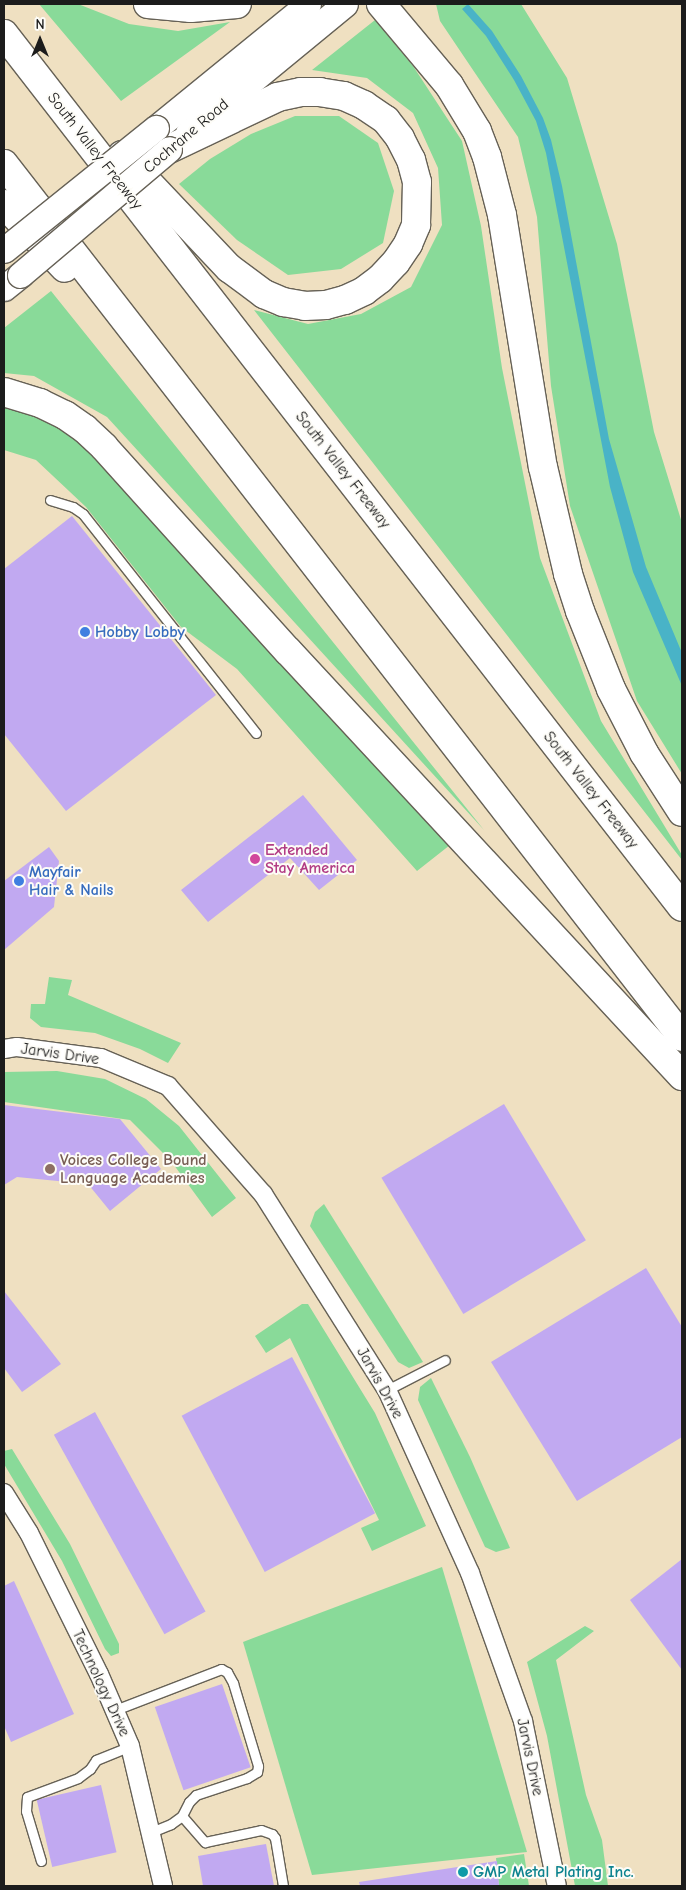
<!DOCTYPE html>
<html>
<head>
<meta charset="utf-8">
<style>
  body { margin:0 }
  #map { position:relative; width:686px; height:1890px; overflow:hidden; background:#efe0c1; font-family:"Comic Neue",sans-serif }
  div>[style] { position:absolute }
  [style*='--x'] { left:calc(var(--x)*1px); top:calc(var(--y)*1px); width:calc(var(--w)*1px); rotate:calc(var(--a)*1deg) }
  .green>* { inset:0; background:#89da99 }
  .water>* { inset:0; background:#49b3c7 }
  .building>* { inset:0; background:#c1a9f1; transform-origin:0 0 }
  .roads { filter:drop-shadow(1px 0 #666156) drop-shadow(-1px 0 #666156) drop-shadow(0 1px #666156) drop-shadow(0 -1px #666156) }
  .service>* { height:9px; margin:-4.5px; padding:0 4.5px; transform-origin:4.5px; border-radius:4.5px; background:#fff }
  .minor>* { height:18px; margin:-9px; padding:0 9px; transform-origin:9px; border-radius:9px; background:#fff }
  .secondary>* { height:25px; margin:-12.5px; padding:0 12.5px; transform-origin:12.5px; border-radius:12.5px; background:#fff }
  .motorway>* { height:28px; margin:-14px; padding:0 14px; transform-origin:14px; border-radius:14px; background:#fff }
  .bridges { filter:drop-shadow(1px 0 #666156) drop-shadow(-1px 0 #666156) drop-shadow(0 1px #666156) drop-shadow(0 -1px #666156) }
  .secondary-bridge>* { height:25px; margin:-12.5px; padding:0 12.5px; transform-origin:12.5px; border-radius:12.5px; background:#fff }
  .dots>* { width:14px; height:14px; translate:-50% -50%; box-sizing:border-box; border:2px solid #fdfcf7; border-radius:50% }
  span { translate:-50% -50%; white-space:nowrap; text-align:center; line-height:1.15; -webkit-text-stroke:4px #fdfcf7; paint-order:stroke }
  .street-label { font-size:16px; color:#1c1c1c }
  .shop-label { font-size:16px; color:#366cbe; font-weight:700 }
  .left { translate:0 -50%; text-align:left }
  .hotel-label { font-size:16px; color:#b23c85; font-weight:700 }
  .education-label { font-size:16px; color:#785e54; font-weight:700 }
  .culture-label { font-size:16px; color:#0d838f; font-weight:700 }
  .frame { position:absolute; inset:0; border:5px solid #1c1c1c; pointer-events:none }
  .north { position:absolute; left:15px; top:15px; width:50px; height:50px; -webkit-text-stroke:4px #fdfcf7; paint-order:stroke; rotate:0deg; font-size:14px; font-weight:700; line-height:20px; text-align:center; color:#1c1c1c }
  .north::after { content:''; display:block; margin:auto; width:18px; height:22px; background:#1c1c1c; clip-path:polygon(50% 0,100% 100%,50% 72%,0 100%) }
</style>
</head>
<body>
<div id="map">
  <div class="green">
    <i style="clip-path:polygon(39px 4px,78px 4px,129px 24px,178px 31px,230px 22px,121px 101px)"></i>
    <i style="clip-path:polygon(436px 4px,521px 4px,567px 78px,617px 244px,654px 432px,682px 523px,682px 774px,637px 701px,570px 506px,551px 386px,537px 217px,518px 137px,440px 21px)"></i>
    <i style="clip-path:polygon(375px 20px,413px 66px,462px 141px,481px 226px,502px 368px,540px 558px,601px 721px,682px 855px,682px 860px,254px 310px,308px 324px,361px 314px,411px 287px,442px 225px,438px 168px,413px 113px,367px 78px,312px 70px)"></i>
    <i style="clip-path:polygon(295px 116px,339px 116px,378px 143px,394px 191px,383px 243px,341px 269px,288px 275px,237px 240px,179px 184px,210px 159px,251px 134px)"></i>
    <i style="clip-path:polygon(51px 291px,484px 830px,107px 417px,34px 376px,4px 373px,4px 328px)"></i>
    <i style="clip-path:polygon(4px 404px,65px 429px,111px 472px,450px 845px,417px 871px,237px 669px,181px 627px,86px 507px,36px 460px,4px 450px)"></i>
    <i style="clip-path:polygon(49px 977px,72px 980px,68px 995px,181px 1043px,168px 1063px,140px 1049px,95px 1033px,41px 1027px,30px 1018px,31px 1004px,45px 1004px)"></i>
    <i style="clip-path:polygon(57px 1071px,105px 1079px,146px 1099px,179px 1126px,236px 1198px,212px 1217px,171px 1161px,130px 1120px,4px 1102px,4px 1072px)"></i>
    <i style="clip-path:polygon(324px 1204px,385px 1301px,423px 1362px,409px 1368px,398px 1362px,310px 1226px,315px 1212px)"></i>
    <i style="clip-path:polygon(302px 1304px,308px 1304px,375px 1413px,426px 1526px,372px 1551px,361px 1528px,379px 1520px,290px 1338px,266px 1353px,255px 1336px)"></i>
    <i style="clip-path:polygon(431px 1378px,470px 1457px,510px 1548px,496px 1552px,485px 1547px,418px 1400px,420px 1387px)"></i>
    <i style="clip-path:polygon(12px 1449px,70px 1544px,119px 1644px,119px 1653px,111px 1656px,105px 1649px,62px 1561px,4px 1464px,4px 1451px)"></i>
    <i style="clip-path:polygon(442px 1567px,527px 1852px,312px 1875px,243px 1642px)"></i>
    <i style="clip-path:polygon(585px 1626px,594px 1631px,556px 1660px,586px 1795px,602px 1840px,608px 1886px,575px 1886px,547px 1736px,527px 1662px)"></i>
    <i style="clip-path:polygon(524px 1854px,529px 1886px,499px 1886px,496px 1858px)"></i>
  </div>
  <div class="water">
    <i style="clip-path:polygon(468px 4px,492px 31px,521px 76px,543px 118px,551px 140px,562px 186px,609px 439px,646px 567px,682px 653px,682px 686px,633px 572px,610px 487px,546px 153px,536px 121px,514px 80px,486px 36px,462px 9px)"></i>
  </div>
  <div class="building">
    <i style="clip-path:polygon(72px 516px,216px 695px,66px 811px,4px 734px,4px 569px)"></i>
    <i style="clip-path:polygon(303px 795px,357px 860px,319px 890px,290px 858px,208px 922px,181px 890px)"></i>
    <i style="clip-path:polygon(49px 847px,59px 861px,54px 907px,4px 950px,4px 881px)"></i>
    <i style="left:504px;top:1104px;width:159px;height:143px;rotate:59deg"></i>
    <i style="clip-path:polygon(4px 1105px,120px 1119px,161px 1169px,110px 1211px,88px 1184px,17px 1177px,4px 1185px)"></i>
    <i style="clip-path:polygon(646px 1268px,682px 1327px,682px 1437px,577px 1501px,491px 1362px)"></i>
    <i style="clip-path:polygon(4px 1291px,61px 1364px,22px 1392px,4px 1368px)"></i>
    <i style="left:292px;top:1357px;width:177px;height:125px;rotate:62deg"></i>
    <i style="left:95px;top:1412px;width:228px;height:47px;rotate:61deg"></i>
    <i style="clip-path:polygon(682px 1559px,682px 1670px,630px 1600px)"></i>
    <i style="clip-path:polygon(14px 1581px,74px 1714px,11px 1742px,4px 1726px,4px 1586px)"></i>
    <i style="left:222px;top:1684px;width:88px;height:71px;rotate:71deg"></i>
    <i style="left:101px;top:1785px;width:69px;height:66px;rotate:77deg"></i>
    <i style="clip-path:polygon(266px 1844px,274px 1886px,203px 1886px,198px 1856px)"></i>
    <i style="clip-path:polygon(497px 1861px,499px 1886px,360px 1886px,359px 1882px)"></i>
  </div>
  <div class="roads">
    <div class="service">
      <i style="--x:50;--y:500;--w:24;--a:17"></i>
      <i style="--x:73;--y:507;--w:12;--a:35"></i>
      <i style="--x:83;--y:514;--w:279;--a:51.7"></i>
      <i style="--x:387;--y:1390;--w:65;--a:-27.3"></i>
      <i style="--x:115;--y:1710;--w:114;--a:-21.1"></i>
      <i style="--x:221;--y:1669;--w:7;--a:27"></i>
      <i style="--x:227;--y:1672;--w:13;--a:61"></i>
      <i style="--x:233;--y:1683;--w:87;--a:73.2"></i>
      <i style="--x:258;--y:1766;--w:6;--a:99"></i>
      <i style="--x:257;--y:1772;--w:12;--a:149"></i>
      <i style="--x:247;--y:1778;--w:54;--a:161.6"></i>
      <i style="--x:196;--y:1795;--w:10;--a:135"></i>
      <i style="--x:189;--y:1802;--w:16;--a:117"></i>
      <i style="--x:182;--y:1816;--w:14;--a:144"></i>
      <i style="--x:171;--y:1824;--w:22;--a:158"></i>
      <i style="--x:182;--y:1816;--w:35;--a:49"></i>
      <i style="--x:205;--y:1842;--w:57;--a:-12.1"></i>
      <i style="--x:261;--y:1830;--w:12;--a:20"></i>
      <i style="--x:272;--y:1834;--w:5;--a:53"></i>
      <i style="--x:275;--y:1838;--w:49;--a:80.5"></i>
      <i style="--x:41;--y:1861;--w:52;--a:-106.7"></i>
      <i style="--x:26;--y:1811;--w:14;--a:-86"></i>
      <i style="--x:27;--y:1797;--w:54;--a:-20.4"></i>
      <i style="--x:78;--y:1778;--w:15;--a:-37"></i>
      <i style="--x:90;--y:1769;--w:11;--a:-56"></i>
      <i style="--x:96;--y:1760;--w:37;--a:-22"></i>
    </div>
    <div class="minor">
      <i style="--x:4;--y:1049;--w:13;--a:-9"></i>
      <i style="--x:17;--y:1047;--w:85;--a:7.5"></i>
      <i style="--x:101;--y:1058;--w:73;--a:22.7"></i>
      <i style="--x:168;--y:1086;--w:144;--a:48.7"></i>
      <i style="--x:263;--y:1194;--w:232;--a:57.7"></i>
      <i style="--x:387;--y:1390;--w:201;--a:65.6"></i>
      <i style="--x:470;--y:1573;--w:157;--a:70.3"></i>
      <i style="--x:523;--y:1721;--w:168;--a:78.4"></i>
      <i style="--x:4;--y:1493;--w:47;--a:58"></i>
      <i style="--x:29;--y:1533;--w:157;--a:63.6"></i>
      <i style="--x:99;--y:1674;--w:78;--a:66.7"></i>
      <i style="--x:130;--y:1746;--w:144;--a:76.7"></i>
    </div>
    <div class="secondary">
      <i style="--x:156;--y:128;--w:196;--a:-39.2"></i>
      <i style="--x:188;--y:133;--w:203;--a:-39.4"></i>
      <i style="--x:4;--y:288;--w:21;--a:-39"></i>
    </div>
    <div class="motorway">
      <i style="--x:148;--y:4;--w:43;--a:5.3"></i>
      <i style="--x:191;--y:8;--w:46;--a:-5"></i>
      <i style="--x:381;--y:4;--w:106;--a:50"></i>
      <i style="--x:449;--y:85;--w:54;--a:58.7"></i>
      <i style="--x:477;--y:131;--w:28;--a:69"></i>
      <i style="--x:487;--y:157;--w:60;--a:75.5"></i>
      <i style="--x:502;--y:215;--w:255;--a:80.8"></i>
      <i style="--x:543;--y:467;--w:110;--a:76.8"></i>
      <i style="--x:568;--y:574;--w:39;--a:72"></i>
      <i style="--x:580;--y:611;--w:84;--a:68.3"></i>
      <i style="--x:611;--y:689;--w:72;--a:62.7"></i>
      <i style="--x:644;--y:753;--w:70;--a:57.2"></i>
      <i style="--x:4;--y:34;--w:1105;--a:52.17"></i>
      <i style="--x:122;--y:155;--w:156;--a:46.6"></i>
      <i style="--x:229;--y:268;--w:44;--a:36.6"></i>
      <i style="--x:264;--y:294;--w:21;--a:23"></i>
      <i style="--x:283;--y:302;--w:22;--a:10"></i>
      <i style="--x:305;--y:306;--w:21;--a:-3"></i>
      <i style="--x:326;--y:305;--w:20;--a:-15"></i>
      <i style="--x:345;--y:300;--w:21;--a:-25"></i>
      <i style="--x:364;--y:291;--w:20;--a:-37"></i>
      <i style="--x:380;--y:279;--w:23;--a:-47"></i>
      <i style="--x:396;--y:262;--w:22;--a:-56"></i>
      <i style="--x:408;--y:244;--w:21;--a:-67"></i>
      <i style="--x:416;--y:225;--w:43;--a:-88.7"></i>
      <i style="--x:417;--y:182;--w:23;--a:-105"></i>
      <i style="--x:411;--y:160;--w:25;--a:-117"></i>
      <i style="--x:400;--y:138;--w:23;--a:-128"></i>
      <i style="--x:386;--y:120;--w:27;--a:-146"></i>
      <i style="--x:364;--y:105;--w:22;--a:-156"></i>
      <i style="--x:344;--y:96;--w:24;--a:-171"></i>
      <i style="--x:320;--y:92;--w:19;--a:180"></i>
      <i style="--x:301;--y:92;--w:24;--a:168"></i>
      <i style="--x:278;--y:97;--w:121;--a:154.5"></i>
      <i style="--x:4;--y:164;--w:1105;--a:52.17"></i>
      <i style="--x:4;--y:204;--w:88;--a:46.4"></i>
      <i style="--x:4;--y:392;--w:38;--a:17"></i>
      <i style="--x:40;--y:403;--w:28;--a:26"></i>
      <i style="--x:65;--y:415;--w:24;--a:35"></i>
      <i style="--x:85;--y:429;--w:26;--a:43"></i>
      <i style="--x:104;--y:447;--w:275;--a:48"></i>
      <i style="--x:288;--y:651;--w:580;--a:47.17"></i>
    </div>
  </div>
  <div class="bridges">
    <div class="secondary-bridge">
      <i style="--x:4;--y:250;--w:195;--a:-38.8"></i>
      <i style="--x:20;--y:275;--w:195;--a:-40.2"></i>
    </div>
  </div>
  <div class="dots">
    <i style="left:85px;top:632px;background:#3f7fe0"></i>
    <i style="left:255px;top:859px;background:#d1479c"></i>
    <i style="left:19px;top:881px;background:#3f7fe0"></i>
    <i style="left:50px;top:1169px;background:#8d6e63"></i>
    <i style="left:463px;top:1872px;background:#0f9aa8"></i>
  </div>
  <div class="street-label">
    <span style="left:186px;top:136px;rotate:-40deg">Cochrane Road</span>
    <span style="left:95px;top:151px;rotate:52deg">South Valley Freeway</span>
    <span style="left:343px;top:470px;rotate:52deg">South Valley Freeway</span>
    <span style="left:591px;top:790px;rotate:52deg">South Valley Freeway</span>
    <span style="left:60px;top:1054px;rotate:8deg">Jarvis Drive</span>
    <span style="left:380px;top:1383px;rotate:61deg">Jarvis Drive</span>
    <span style="left:101px;top:1683px;rotate:65deg">Technology Drive</span>
    <span style="left:530px;top:1757px;rotate:78deg">Jarvis Drive</span>
  </div>
  <div class="shop-label">
    <span class="left" style="left:95px;top:632px">Hobby Lobby</span>
    <span class="left" style="left:29px;top:881px">Mayfair<br>Hair &amp; Nails</span>
  </div>
  <div class="hotel-label">
    <span class="left" style="left:265px;top:859px">Extended<br>Stay America</span>
  </div>
  <div class="education-label">
    <span class="left" style="left:60px;top:1169px">Voices College Bound<br>Language Academies</span>
  </div>
  <div class="culture-label">
    <span class="left" style="left:473px;top:1872px">GMP Metal Plating Inc.</span>
  </div>
  <div class="frame"></div>
  <div class="north">N</div>
</div>
</body>
</html>
